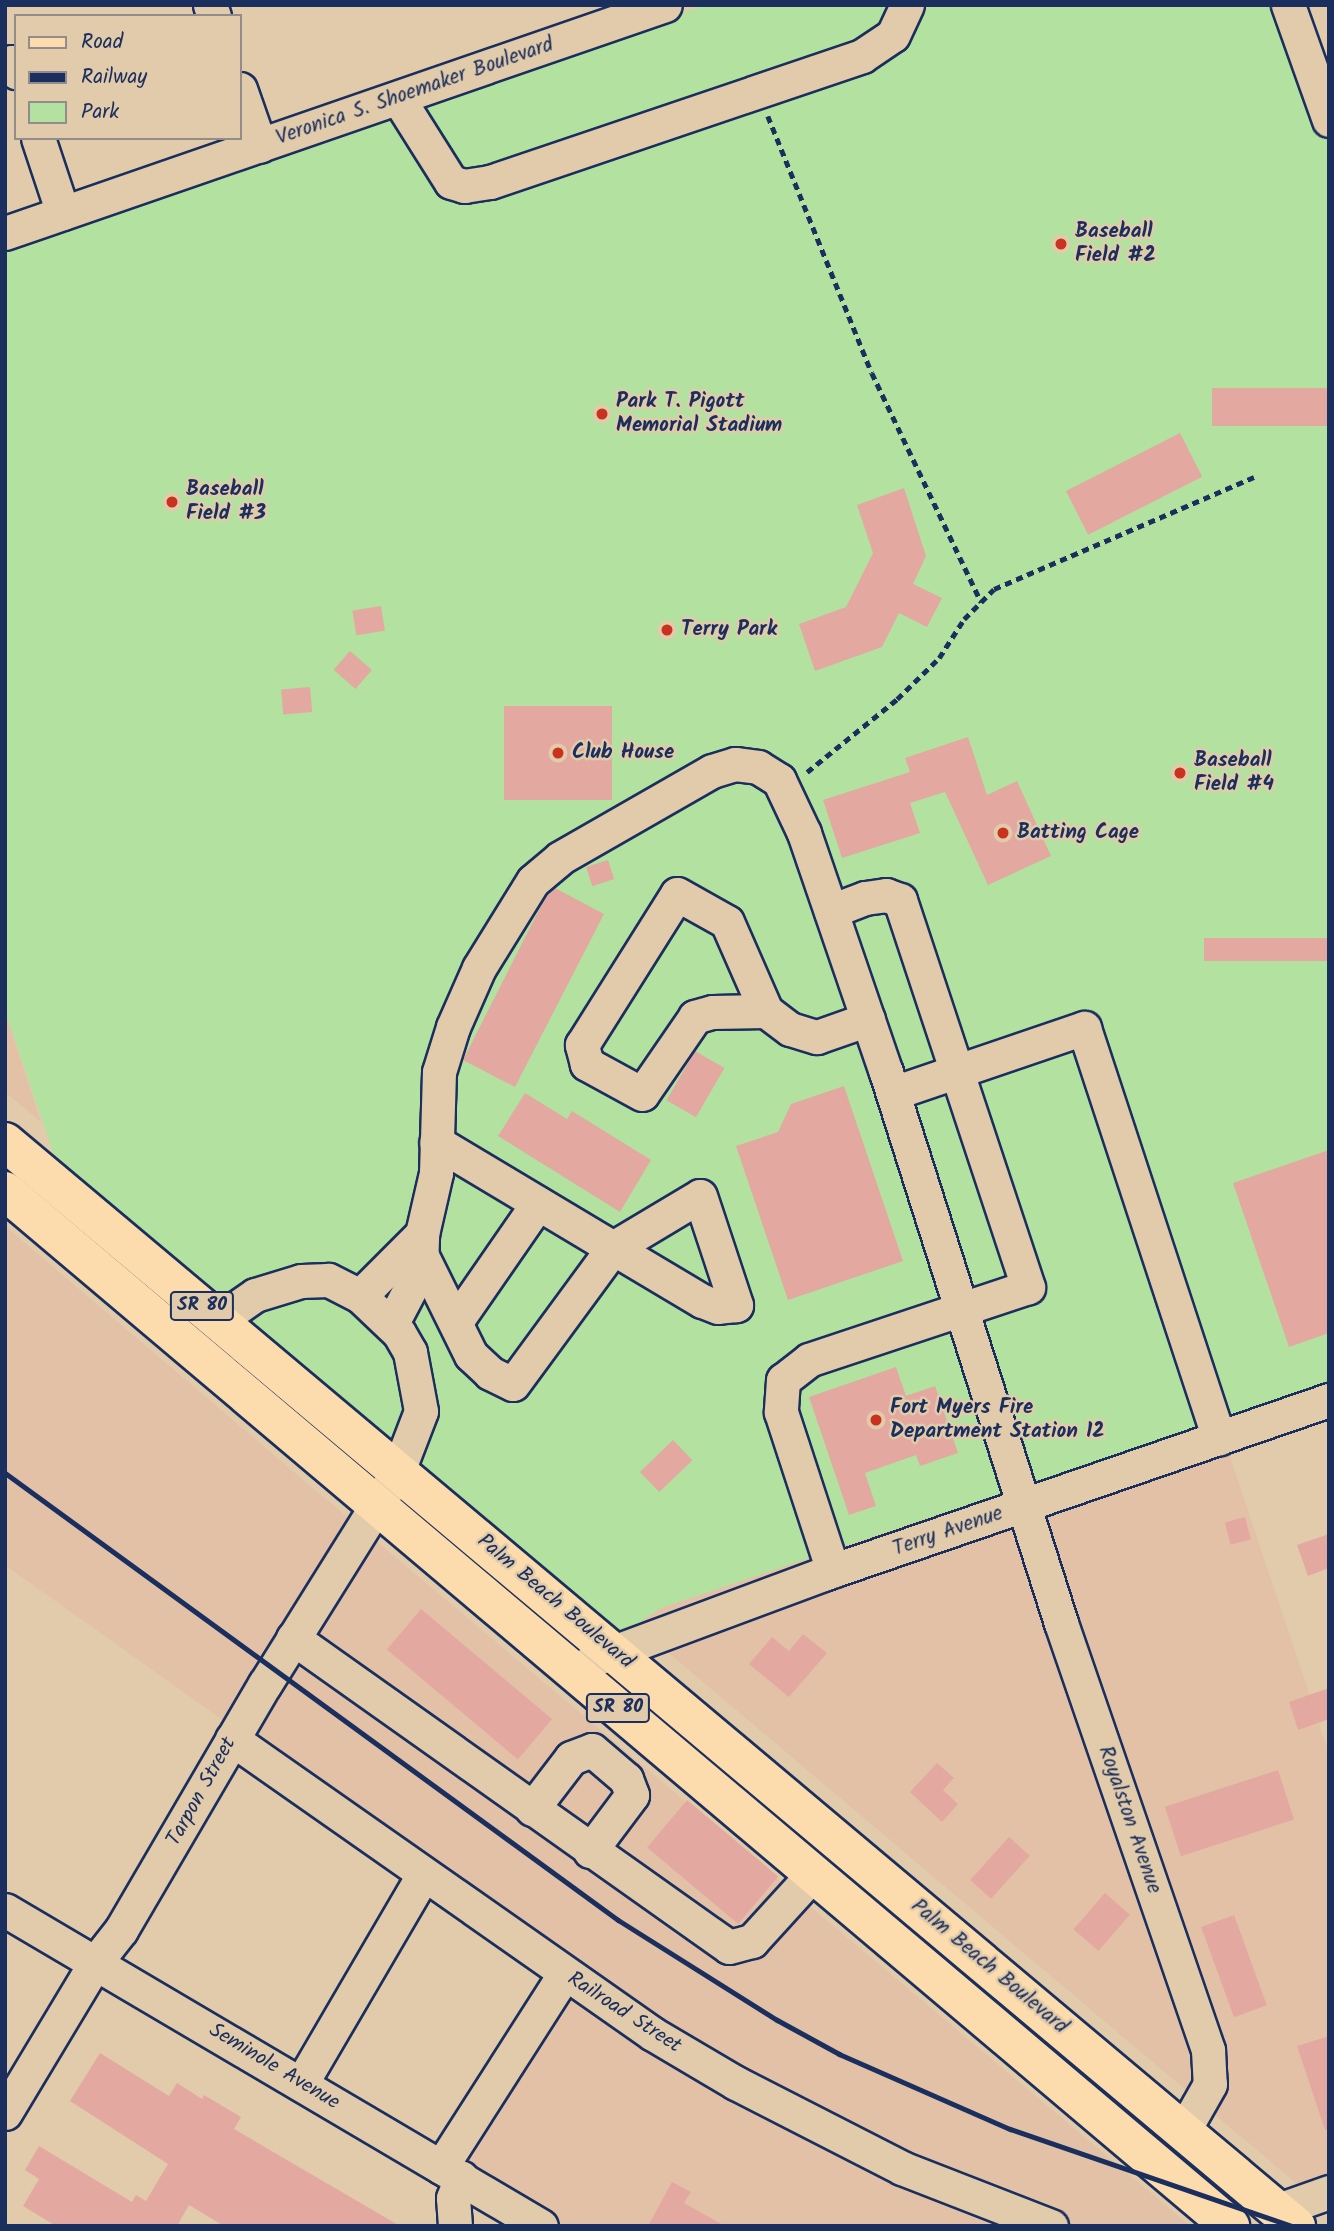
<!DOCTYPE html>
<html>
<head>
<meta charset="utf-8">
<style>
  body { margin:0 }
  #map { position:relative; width:1334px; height:2231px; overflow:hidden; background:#e1cbaa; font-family:Kalam,sans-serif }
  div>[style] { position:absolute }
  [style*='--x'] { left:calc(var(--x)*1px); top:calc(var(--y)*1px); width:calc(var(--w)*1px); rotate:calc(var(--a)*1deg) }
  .built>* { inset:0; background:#e2c1a7 }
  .green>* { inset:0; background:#b2e1a0 }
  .building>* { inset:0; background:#e3a9a0; transform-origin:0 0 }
  .path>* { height:4.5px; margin-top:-2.25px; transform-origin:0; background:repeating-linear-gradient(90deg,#1b2f5e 0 7px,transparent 0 12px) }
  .roads { filter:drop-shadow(2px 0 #1b2f5e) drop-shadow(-2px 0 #1b2f5e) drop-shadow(0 2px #1b2f5e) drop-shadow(0 -2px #1b2f5e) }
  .minor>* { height:33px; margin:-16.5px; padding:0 16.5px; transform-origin:16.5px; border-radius:16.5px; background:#e1cbaa }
  .major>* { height:38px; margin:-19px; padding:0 19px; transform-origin:19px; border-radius:19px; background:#fcdcac }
  .rail>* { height:5px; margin:-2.5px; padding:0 2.5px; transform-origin:2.5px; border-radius:2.5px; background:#1b2f5e }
  .dots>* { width:19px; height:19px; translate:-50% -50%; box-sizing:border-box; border:4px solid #e1cbaa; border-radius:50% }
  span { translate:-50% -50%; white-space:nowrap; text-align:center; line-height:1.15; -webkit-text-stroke:5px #e1cbaa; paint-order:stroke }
  .shield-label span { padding:2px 5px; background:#e1cbaa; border:2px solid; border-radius:5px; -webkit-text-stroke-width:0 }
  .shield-label { font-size:19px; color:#1b2f5e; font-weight:700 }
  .street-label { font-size:21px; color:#1b2f5e }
  .poi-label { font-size:21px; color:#1b2f5e; font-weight:700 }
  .left { translate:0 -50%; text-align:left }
  .frame { position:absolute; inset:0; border:7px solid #1b2f5e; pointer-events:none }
  .legend { position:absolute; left:14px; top:14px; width:228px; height:126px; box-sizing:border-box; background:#e1cbaa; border:2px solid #928d8c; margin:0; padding:9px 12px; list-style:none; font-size:21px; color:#1b2f5e }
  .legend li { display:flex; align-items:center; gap:14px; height:35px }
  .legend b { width:35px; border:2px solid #928d8c }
</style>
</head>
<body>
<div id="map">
  <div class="built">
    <i style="clip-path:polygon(5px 1011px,41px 1122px,5px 1092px)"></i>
    <i style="clip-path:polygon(5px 1226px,282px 1462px,1190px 2226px,559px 2226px,465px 2168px,579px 1974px,5px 1565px)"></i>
    <i style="clip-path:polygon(1218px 1421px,1329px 1753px,1329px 2211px,535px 1540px)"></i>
  </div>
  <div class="green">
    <i style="clip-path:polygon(706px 5px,1284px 5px,1329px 134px,1329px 1383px,661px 1608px,610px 1642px,65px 1188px,5px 1011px,5px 247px)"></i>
  </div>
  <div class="building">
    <i style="left:1329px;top:388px;width:38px;height:117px;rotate:90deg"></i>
    <i style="left:1180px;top:433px;width:49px;height:128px;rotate:63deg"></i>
    <i style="clip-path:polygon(904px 488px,926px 556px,913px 584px,942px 598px,927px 627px,899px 613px,882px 647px,815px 671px,799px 624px,846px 607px,873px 553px,857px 505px)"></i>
    <i style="left:381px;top:606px;width:25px;height:29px;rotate:81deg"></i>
    <i style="left:350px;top:651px;width:29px;height:25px;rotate:41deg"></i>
    <i style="left:310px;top:687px;width:25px;height:29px;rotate:85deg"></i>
    <i style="left:504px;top:706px;width:108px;height:94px"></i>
    <i style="clip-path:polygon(968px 737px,987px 795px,1017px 781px,1051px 856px,988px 885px,945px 792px,910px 803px,920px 833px,842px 858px,823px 800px,910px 772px,905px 758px)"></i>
    <i style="left:608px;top:860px;width:20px;height:23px;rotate:72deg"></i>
    <i style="clip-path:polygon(555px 888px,604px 914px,515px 1087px,463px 1060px,544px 900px)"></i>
    <i style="left:1329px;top:938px;width:23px;height:125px;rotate:90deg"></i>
    <i style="left:695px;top:1051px;width:34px;height:57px;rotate:30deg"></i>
    <i style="clip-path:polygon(844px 1086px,903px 1261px,788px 1300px,736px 1146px,778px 1132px,791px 1104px)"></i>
    <i style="clip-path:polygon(525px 1093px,567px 1119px,572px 1111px,651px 1160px,620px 1212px,498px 1136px)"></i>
    <i style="clip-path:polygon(1329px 1150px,1329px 1333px,1289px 1347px,1233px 1183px)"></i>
    <i style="clip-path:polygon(896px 1367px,906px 1396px,935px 1386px,958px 1453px,920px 1466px,916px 1455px,865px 1473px,876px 1506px,849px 1515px,809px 1397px)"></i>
    <i style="left:673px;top:1440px;width:28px;height:46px;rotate:46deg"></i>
    <i style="left:1245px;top:1517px;width:23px;height:21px;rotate:75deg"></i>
    <i style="clip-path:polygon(1329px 1534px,1329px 1568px,1308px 1576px,1297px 1545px)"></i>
    <i style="left:421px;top:1609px;width:171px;height:53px;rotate:40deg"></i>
    <i style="clip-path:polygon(803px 1634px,827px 1653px,789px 1697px,749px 1664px,772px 1637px,789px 1651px)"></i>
    <i style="clip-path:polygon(1329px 1688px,1329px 1719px,1298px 1730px,1289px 1702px)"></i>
    <i style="clip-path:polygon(937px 1763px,954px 1778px,943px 1790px,958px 1804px,942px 1822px,910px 1792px)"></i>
    <i style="left:1278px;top:1770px;width:52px;height:119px;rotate:72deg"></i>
    <i style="left:687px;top:1800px;width:119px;height:62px;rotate:40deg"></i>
    <i style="left:1009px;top:1837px;width:28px;height:58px;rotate:42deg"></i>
    <i style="left:1105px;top:1893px;width:33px;height:48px;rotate:41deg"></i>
    <i style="left:1234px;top:1915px;width:96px;height:35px;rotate:70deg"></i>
    <i style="clip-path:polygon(1329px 2036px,1329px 2130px,1325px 2130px,1297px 2046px)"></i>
    <i style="clip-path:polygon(100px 2053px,169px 2096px,177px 2083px,202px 2099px,204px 2095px,241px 2117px,234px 2129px,400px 2226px,224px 2226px,189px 2205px,177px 2226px,56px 2226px,23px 2206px,39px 2179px,25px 2170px,39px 2146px,132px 2202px,136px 2195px,146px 2201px,168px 2164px,70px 2101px)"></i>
    <i style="clip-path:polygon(672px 2182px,691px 2192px,684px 2203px,725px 2226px,648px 2226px)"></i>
  </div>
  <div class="path">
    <i style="--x:768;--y:116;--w:277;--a:68"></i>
    <i style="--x:872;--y:373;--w:254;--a:64.5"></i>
    <i style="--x:807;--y:772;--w:116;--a:-39"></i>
    <i style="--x:897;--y:699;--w:59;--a:-44.3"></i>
    <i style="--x:939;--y:658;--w:46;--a:-57.3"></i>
    <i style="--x:964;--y:619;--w:42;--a:-45"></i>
    <i style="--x:994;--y:589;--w:283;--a:-23.3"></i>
  </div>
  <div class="roads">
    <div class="minor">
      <i style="--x:210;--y:5;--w:12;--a:70"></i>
      <i style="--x:1288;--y:5;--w:122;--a:70.4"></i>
      <i style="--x:5;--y:64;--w:7;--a:-16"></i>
      <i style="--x:12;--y:62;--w:11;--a:68"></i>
      <i style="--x:240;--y:89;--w:60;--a:70.7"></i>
      <i style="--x:398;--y:98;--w:99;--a:57.8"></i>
      <i style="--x:451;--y:182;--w:14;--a:17"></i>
      <i style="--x:464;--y:186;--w:26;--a:-9"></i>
      <i style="--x:490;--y:182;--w:393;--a:-18.7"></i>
      <i style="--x:862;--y:56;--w:37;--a:-34"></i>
      <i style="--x:893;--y:35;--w:33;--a:-65"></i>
      <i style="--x:38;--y:138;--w:79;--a:71.6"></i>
      <i style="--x:5;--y:233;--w:698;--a:-19.06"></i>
      <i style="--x:831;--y:911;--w:36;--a:-21"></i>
      <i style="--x:865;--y:898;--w:21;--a:-8"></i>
      <i style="--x:886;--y:895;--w:15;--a:20"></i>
      <i style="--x:900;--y:900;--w:408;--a:71.7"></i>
      <i style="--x:1028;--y:1287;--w:231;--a:161.6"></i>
      <i style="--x:809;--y:1360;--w:33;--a:142"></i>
      <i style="--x:783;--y:1380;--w:32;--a:94"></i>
      <i style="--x:781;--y:1412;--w:167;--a:71.9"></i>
      <i style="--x:766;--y:1011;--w:54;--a:178.9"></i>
      <i style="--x:712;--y:1012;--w:18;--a:164"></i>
      <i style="--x:695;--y:1017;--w:93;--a:124.5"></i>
      <i style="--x:642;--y:1094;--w:63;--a:-151.4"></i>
      <i style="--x:587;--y:1064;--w:20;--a:-105"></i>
      <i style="--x:582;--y:1045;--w:178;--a:-57.8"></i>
      <i style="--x:677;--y:894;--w:57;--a:29.2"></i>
      <i style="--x:727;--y:922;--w:97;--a:66.3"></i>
      <i style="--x:766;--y:1011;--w:30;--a:37"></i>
      <i style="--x:790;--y:1029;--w:28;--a:17"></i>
      <i style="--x:817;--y:1037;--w:54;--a:-19.4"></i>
      <i style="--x:893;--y:1093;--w:202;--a:-18.8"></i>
      <i style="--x:1084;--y:1028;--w:432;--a:71.8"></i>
      <i style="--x:422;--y:1256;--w:110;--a:63.7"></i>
      <i style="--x:471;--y:1355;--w:26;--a:43"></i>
      <i style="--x:490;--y:1373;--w:25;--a:26"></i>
      <i style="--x:513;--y:1384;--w:169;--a:-53.7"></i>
      <i style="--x:613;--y:1248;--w:101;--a:-30.9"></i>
      <i style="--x:700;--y:1196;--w:115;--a:71.7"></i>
      <i style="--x:736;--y:1305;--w:18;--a:174"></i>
      <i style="--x:718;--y:1307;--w:17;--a:-159"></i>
      <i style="--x:702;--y:1301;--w:104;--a:-149.2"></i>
      <i style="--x:613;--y:1248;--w:206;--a:-149.1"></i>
      <i style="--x:360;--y:1296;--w:88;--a:-45"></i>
      <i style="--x:457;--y:1320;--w:142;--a:-55.3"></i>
      <i style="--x:391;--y:1325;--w:64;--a:-62.2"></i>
      <i style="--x:421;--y:1268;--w:34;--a:-88"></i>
      <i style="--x:422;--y:1234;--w:63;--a:-77.1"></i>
      <i style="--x:436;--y:1173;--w:101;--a:-88.3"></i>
      <i style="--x:439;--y:1072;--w:47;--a:-72.7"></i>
      <i style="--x:453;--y:1027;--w:64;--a:-66.2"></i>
      <i style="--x:479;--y:968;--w:102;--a:-58.2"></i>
      <i style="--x:533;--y:881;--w:35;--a:-40"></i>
      <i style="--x:560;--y:858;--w:175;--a:-29.8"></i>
      <i style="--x:712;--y:771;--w:24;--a:-17"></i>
      <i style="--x:735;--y:764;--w:23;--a:7"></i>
      <i style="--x:758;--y:767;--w:25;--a:32"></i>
      <i style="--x:779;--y:780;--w:59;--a:64.7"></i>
      <i style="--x:804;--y:833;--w:253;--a:71.1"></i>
      <i style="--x:886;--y:1072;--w:578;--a:72.38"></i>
      <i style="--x:1061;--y:1623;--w:452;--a:71"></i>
      <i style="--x:1208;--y:2050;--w:34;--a:87"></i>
      <i style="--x:1210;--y:2084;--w:53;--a:119.5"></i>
      <i style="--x:293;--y:1638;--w:534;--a:35.33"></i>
      <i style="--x:729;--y:1947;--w:24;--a:-15"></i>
      <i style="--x:752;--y:1941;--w:91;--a:-47.7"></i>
      <i style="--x:592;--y:1660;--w:246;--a:-20.4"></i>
      <i style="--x:823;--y:1574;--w:535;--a:-18.98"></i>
      <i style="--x:232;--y:1739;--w:514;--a:35.02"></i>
      <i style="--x:653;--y:2034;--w:96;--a:30.6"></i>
      <i style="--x:736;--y:2083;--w:186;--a:27.1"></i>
      <i style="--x:902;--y:2168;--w:160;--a:21.3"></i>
      <i style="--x:532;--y:1809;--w:64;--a:-52.6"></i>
      <i style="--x:571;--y:1758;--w:22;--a:-21"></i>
      <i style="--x:592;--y:1750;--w:45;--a:40.5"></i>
      <i style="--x:626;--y:1779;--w:17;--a:69"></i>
      <i style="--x:632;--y:1795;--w:70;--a:126.9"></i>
      <i style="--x:5;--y:1910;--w:622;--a:30.52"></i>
      <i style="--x:301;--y:2084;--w:242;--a:-59.7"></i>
      <i style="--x:5;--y:2113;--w:175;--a:-59"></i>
      <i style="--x:95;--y:1963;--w:42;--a:-51.8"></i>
      <i style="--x:121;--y:1930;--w:285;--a:-59.7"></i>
      <i style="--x:265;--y:1684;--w:251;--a:-58"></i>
      <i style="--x:398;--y:1471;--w:64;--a:-69"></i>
      <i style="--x:421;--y:1411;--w:60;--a:-100.6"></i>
      <i style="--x:410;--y:1352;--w:22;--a:-120"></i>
      <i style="--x:399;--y:1333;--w:54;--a:-136.5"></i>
      <i style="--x:360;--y:1296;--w:36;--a:-153"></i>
      <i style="--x:328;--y:1280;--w:27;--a:178"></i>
      <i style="--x:301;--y:1281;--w:48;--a:163.1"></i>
      <i style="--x:255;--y:1295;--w:44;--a:145.2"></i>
      <i style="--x:441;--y:2167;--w:228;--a:-57.4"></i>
      <i style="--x:1278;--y:2210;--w:54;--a:-19.4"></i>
      <i style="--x:455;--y:2226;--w:28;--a:-94"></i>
      <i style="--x:453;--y:2198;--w:22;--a:-68"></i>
    </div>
    <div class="major">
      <i style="--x:5;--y:1142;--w:1686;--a:40.02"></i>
      <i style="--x:5;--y:1191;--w:1604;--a:40.19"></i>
    </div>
  </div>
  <div class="rail">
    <i style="--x:5;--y:1473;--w:759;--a:36.1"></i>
    <i style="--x:618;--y:1920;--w:188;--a:32.2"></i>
    <i style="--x:777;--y:2020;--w:71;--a:28.7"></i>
    <i style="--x:839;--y:2054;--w:187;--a:23.7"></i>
    <i style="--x:1010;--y:2129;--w:298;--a:19"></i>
  </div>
  <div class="dots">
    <i style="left:1061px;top:244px;background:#c8321e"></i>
    <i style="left:602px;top:414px;background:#c8321e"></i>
    <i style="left:172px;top:502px;background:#c8321e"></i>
    <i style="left:667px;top:630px;background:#c8321e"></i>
    <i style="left:558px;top:753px;background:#c8321e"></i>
    <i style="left:1180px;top:773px;background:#c8321e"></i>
    <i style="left:1003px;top:833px;background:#c8321e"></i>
    <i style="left:876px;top:1420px;background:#c8321e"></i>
  </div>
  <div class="shield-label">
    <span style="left:202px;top:1306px">SR 80</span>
    <span style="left:618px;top:1708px">SR 80</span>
  </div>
  <div class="street-label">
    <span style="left:415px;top:92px;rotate:-19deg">Veronica S. Shoemaker Boulevard</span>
    <span style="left:948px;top:1532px;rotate:-19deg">Terry Avenue</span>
    <span style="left:555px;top:1602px;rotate:40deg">Palm Beach Boulevard</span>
    <span style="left:202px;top:1792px;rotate:-61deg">Tarpon Street</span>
    <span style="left:1129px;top:1820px;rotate:71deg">Royalston Avenue</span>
    <span style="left:989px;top:1967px;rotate:40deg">Palm Beach Boulevard</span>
    <span style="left:624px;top:2013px;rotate:33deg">Railroad Street</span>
    <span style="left:274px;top:2067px;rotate:31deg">Seminole Avenue</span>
  </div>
  <div class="poi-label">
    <span class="left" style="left:1075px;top:244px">Baseball<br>Field #2</span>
    <span class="left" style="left:616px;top:414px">Park T. Pigott<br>Memorial Stadium</span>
    <span class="left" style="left:186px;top:502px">Baseball<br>Field #3</span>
    <span class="left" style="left:681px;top:630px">Terry Park</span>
    <span class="left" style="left:572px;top:753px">Club House</span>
    <span class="left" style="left:1194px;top:773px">Baseball<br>Field #4</span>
    <span class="left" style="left:1017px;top:833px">Batting Cage</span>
    <span class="left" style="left:890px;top:1420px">Fort Myers Fire<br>Department Station 12</span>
  </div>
  <div class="frame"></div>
  <ul class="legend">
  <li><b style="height:9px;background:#fcdcac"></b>Road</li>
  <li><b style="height:9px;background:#1b2f5e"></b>Railway</li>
  <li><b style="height:19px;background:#b2e1a0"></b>Park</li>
  </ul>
</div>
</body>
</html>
